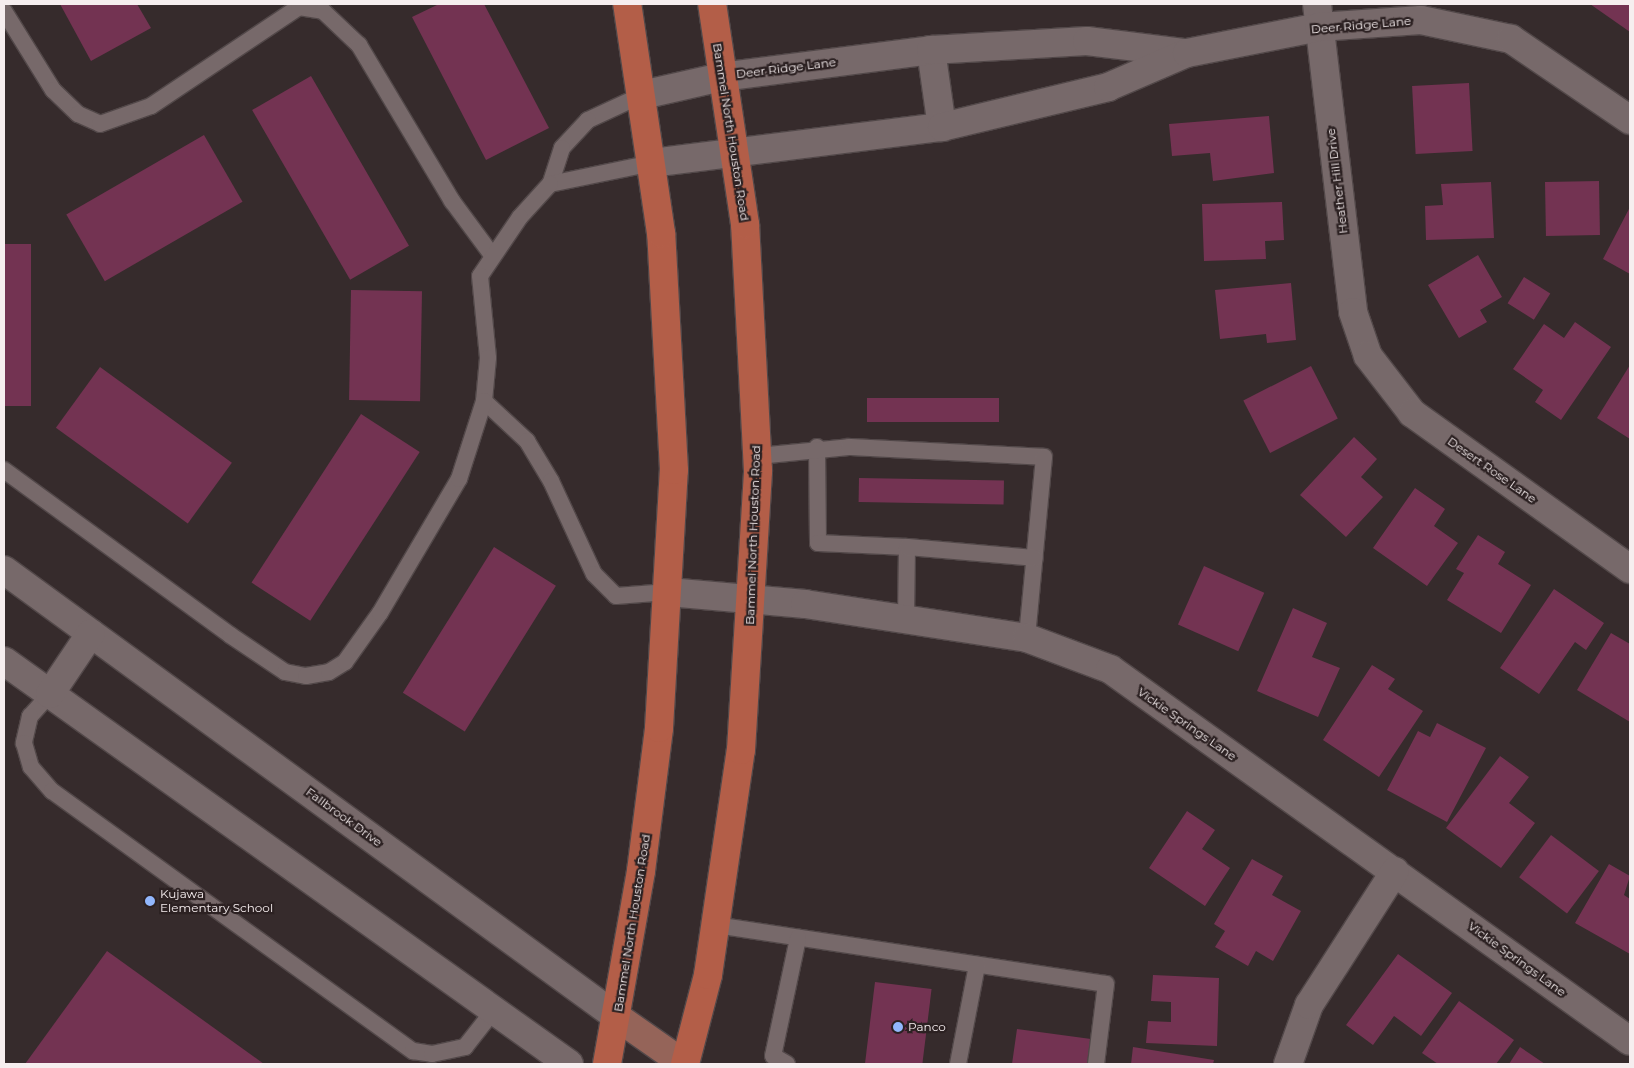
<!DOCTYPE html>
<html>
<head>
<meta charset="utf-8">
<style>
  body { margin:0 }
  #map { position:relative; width:1634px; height:1068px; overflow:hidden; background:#362b2c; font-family:Montserrat,sans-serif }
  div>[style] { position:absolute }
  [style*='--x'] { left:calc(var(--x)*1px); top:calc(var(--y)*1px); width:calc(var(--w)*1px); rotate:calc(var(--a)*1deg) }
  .building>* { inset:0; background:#733352; transform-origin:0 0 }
  .roads { filter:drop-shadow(1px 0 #524849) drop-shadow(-1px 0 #524849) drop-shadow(0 1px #524849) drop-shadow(0 -1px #524849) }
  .service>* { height:16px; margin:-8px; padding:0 8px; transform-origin:8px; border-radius:8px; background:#77696a }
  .minor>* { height:28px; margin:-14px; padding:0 14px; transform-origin:14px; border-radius:14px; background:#77696a }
  .tertiary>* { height:28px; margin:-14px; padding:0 14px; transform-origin:14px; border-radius:14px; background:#77696a }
  .secondary>* { height:28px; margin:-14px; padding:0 14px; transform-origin:14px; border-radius:14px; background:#956459 }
  .primary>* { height:28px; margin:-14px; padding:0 14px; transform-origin:14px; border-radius:14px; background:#b35e48 }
  .dots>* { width:14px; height:14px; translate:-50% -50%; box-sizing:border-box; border:2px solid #2c2122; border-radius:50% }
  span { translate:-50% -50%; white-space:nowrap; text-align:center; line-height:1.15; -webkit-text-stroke:4.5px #2c2122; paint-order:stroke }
  .street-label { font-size:12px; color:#f6eeef }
  .poi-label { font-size:12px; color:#f6eeef }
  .left { translate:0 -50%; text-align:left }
  .frame { position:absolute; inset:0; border:5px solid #f6eeef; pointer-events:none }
</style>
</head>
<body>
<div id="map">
  <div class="building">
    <i style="clip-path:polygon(60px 4px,137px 4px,151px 28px,91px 61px)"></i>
    <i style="clip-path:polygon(439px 4px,484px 4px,549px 128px,486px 160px,412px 17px)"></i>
    <i style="clip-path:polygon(1590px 4px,1630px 4px,1630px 32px)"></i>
    <i style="left:311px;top:76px;width:196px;height:68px;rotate:60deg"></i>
    <i style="left:1469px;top:83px;width:68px;height:57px;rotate:87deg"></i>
    <i style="clip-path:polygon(1269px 116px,1274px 173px,1213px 181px,1210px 153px,1172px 156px,1169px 124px)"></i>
    <i style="left:204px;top:135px;width:77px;height:159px;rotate:60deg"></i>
    <i style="left:1599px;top:181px;width:54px;height:54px;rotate:89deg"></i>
    <i style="clip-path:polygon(1491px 182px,1494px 238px,1426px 240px,1425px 206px,1443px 205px,1441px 184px)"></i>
    <i style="clip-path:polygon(1282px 202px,1284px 240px,1265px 241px,1266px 259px,1204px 261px,1202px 204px)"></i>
    <i style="clip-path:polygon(1630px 207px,1630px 274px,1603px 259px)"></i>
    <i style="left:4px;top:244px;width:27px;height:162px"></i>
    <i style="clip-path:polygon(1478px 255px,1502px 297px,1480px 310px,1487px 322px,1459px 338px,1428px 285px)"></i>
    <i style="left:1524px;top:277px;width:31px;height:31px;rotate:32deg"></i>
    <i style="clip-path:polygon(1291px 283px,1296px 340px,1267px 343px,1266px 334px,1220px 339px,1215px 290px)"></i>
    <i style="left:351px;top:290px;width:71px;height:110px;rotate:1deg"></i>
    <i style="clip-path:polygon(1575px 322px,1611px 347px,1561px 420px,1535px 402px,1543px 390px,1513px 369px,1544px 324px,1564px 338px)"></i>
    <i style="clip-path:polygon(1630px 365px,1630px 439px,1597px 418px)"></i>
    <i style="left:1311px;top:366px;width:59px;height:76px;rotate:63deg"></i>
    <i style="left:100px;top:367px;width:163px;height:75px;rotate:36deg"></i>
    <i style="left:999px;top:398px;width:24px;height:132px;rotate:90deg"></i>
    <i style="left:361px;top:414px;width:70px;height:201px;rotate:33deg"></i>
    <i style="clip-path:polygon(1354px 437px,1377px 459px,1361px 477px,1383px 497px,1346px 537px,1300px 495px)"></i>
    <i style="left:859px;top:478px;width:145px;height:24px;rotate:1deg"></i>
    <i style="clip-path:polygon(1415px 488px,1445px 509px,1434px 526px,1458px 543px,1427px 586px,1373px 548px)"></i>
    <i style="clip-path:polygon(1478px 535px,1505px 552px,1498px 564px,1531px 585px,1501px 633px,1447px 600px,1464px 573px,1456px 569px)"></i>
    <i style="left:494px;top:547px;width:73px;height:172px;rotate:32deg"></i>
    <i style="left:1204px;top:566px;width:66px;height:64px;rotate:24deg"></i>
    <i style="clip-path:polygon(1554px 589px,1604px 623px,1586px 650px,1575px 642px,1539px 694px,1500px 668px)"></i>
    <i style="clip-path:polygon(1293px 608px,1327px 623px,1312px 657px,1340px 668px,1318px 717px,1257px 691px)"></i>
    <i style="clip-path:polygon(1611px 633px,1630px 644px,1630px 722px,1577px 690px)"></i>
    <i style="clip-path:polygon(1372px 665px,1395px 679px,1388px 689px,1423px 711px,1379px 777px,1323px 740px)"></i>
    <i style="clip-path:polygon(1437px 723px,1486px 748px,1447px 822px,1387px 790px,1418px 731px,1430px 737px)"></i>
    <i style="clip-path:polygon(1500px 756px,1529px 777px,1509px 803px,1535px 823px,1501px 868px,1446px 828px)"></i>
    <i style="clip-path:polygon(1187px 811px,1215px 830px,1202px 849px,1230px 868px,1205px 906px,1149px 868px)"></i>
    <i style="left:1551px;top:835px;width:60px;height:53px;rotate:37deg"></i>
    <i style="clip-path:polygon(1252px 859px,1283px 876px,1272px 895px,1301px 911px,1273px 961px,1256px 951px,1248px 966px,1215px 947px,1225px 931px,1214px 924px)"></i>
    <i style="clip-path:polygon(1609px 864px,1630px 876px,1624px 895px,1630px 899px,1630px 954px,1575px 923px)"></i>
    <i style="clip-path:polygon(107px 951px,264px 1064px,25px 1064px)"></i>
    <i style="clip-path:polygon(1398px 954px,1452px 993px,1421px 1036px,1394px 1016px,1373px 1045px,1346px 1025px)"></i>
    <i style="clip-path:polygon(1153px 975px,1219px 978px,1217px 1046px,1146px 1043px,1148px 1021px,1171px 1022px,1171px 1002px,1151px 1001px)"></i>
    <i style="left:875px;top:982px;width:57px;height:83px;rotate:7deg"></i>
    <i style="clip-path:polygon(1459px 1001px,1514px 1040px,1496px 1064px,1438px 1064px,1422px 1053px)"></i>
    <i style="clip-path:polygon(1017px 1029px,1091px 1039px,1088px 1064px,1012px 1064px)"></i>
    <i style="clip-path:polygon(1133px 1047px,1214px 1060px,1213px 1064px,1131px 1064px)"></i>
    <i style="clip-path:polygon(1520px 1047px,1545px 1064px,1509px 1064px)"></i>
  </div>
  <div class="roads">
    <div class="service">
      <i style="--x:4;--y:11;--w:93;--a:58.2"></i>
      <i style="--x:53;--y:90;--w:35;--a:44"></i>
      <i style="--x:78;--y:114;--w:24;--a:24"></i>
      <i style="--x:100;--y:124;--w:54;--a:-19.4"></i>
      <i style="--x:151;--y:106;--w:178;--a:-33.8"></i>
      <i style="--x:299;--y:7;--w:24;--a:9"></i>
      <i style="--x:323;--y:11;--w:50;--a:43.4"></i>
      <i style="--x:359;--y:45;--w:182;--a:59.2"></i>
      <i style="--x:452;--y:201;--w:67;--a:53.5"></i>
      <i style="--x:642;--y:95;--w:60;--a:155.2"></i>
      <i style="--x:588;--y:120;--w:38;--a:133"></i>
      <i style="--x:562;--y:148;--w:38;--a:108"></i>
      <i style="--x:550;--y:184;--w:104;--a:-11.6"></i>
      <i style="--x:550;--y:184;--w:45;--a:132.3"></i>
      <i style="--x:520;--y:217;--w:71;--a:124.1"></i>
      <i style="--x:480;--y:276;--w:82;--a:84.4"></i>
      <i style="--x:488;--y:358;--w:43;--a:95.3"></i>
      <i style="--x:484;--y:401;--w:59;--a:42.9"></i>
      <i style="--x:527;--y:441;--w:47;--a:59"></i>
      <i style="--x:551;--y:481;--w:102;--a:65.2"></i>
      <i style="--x:594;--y:574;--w:31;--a:45"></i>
      <i style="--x:616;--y:596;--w:52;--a:-4.4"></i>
      <i style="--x:817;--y:447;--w:96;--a:89.4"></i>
      <i style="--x:818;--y:543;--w:89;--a:2.6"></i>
      <i style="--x:907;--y:547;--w:73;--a:90.8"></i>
      <i style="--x:758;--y:456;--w:91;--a:-5.6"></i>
      <i style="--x:849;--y:447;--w:195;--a:2.9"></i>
      <i style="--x:1044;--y:457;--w:182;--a:95.4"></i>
      <i style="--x:4;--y:470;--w:280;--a:36.1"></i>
      <i style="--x:230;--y:635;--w:66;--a:33.9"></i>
      <i style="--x:285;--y:672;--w:21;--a:11"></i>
      <i style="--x:306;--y:676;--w:23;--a:-10"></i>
      <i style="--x:329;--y:672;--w:19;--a:-32"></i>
      <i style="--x:345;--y:662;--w:60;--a:-54.5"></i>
      <i style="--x:380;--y:613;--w:156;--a:-59.5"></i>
      <i style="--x:459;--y:479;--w:82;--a:-72.2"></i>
      <i style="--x:907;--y:547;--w:128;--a:4.9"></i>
      <i style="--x:50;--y:694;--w:30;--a:132"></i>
      <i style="--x:30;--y:716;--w:28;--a:103"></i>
      <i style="--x:24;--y:743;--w:25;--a:74"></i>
      <i style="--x:31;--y:767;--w:32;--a:49"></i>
      <i style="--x:52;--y:791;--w:445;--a:35.8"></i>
      <i style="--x:413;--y:1051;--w:19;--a:9"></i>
      <i style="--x:432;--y:1054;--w:34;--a:-12"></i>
      <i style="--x:465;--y:1047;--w:47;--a:-51.9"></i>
      <i style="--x:716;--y:925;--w:394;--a:8.6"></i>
      <i style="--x:1106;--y:984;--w:81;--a:97.1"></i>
      <i style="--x:787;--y:1064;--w:16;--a:-150"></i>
      <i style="--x:773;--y:1056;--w:121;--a:-78"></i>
      <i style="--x:958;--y:1064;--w:101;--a:-79.1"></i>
    </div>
    <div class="minor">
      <i style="--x:1317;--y:4;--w:310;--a:83.3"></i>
      <i style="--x:1353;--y:312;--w:46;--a:71.2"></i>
      <i style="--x:1368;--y:356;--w:72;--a:52.3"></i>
      <i style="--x:1412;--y:413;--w:268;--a:35.6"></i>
      <i style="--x:931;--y:50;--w:78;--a:81.9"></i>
      <i style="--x:642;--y:95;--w:81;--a:-12.8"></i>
      <i style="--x:721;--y:77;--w:212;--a:-7.3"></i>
      <i style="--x:931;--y:50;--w:156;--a:-3.3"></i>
      <i style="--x:1087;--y:41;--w:99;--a:7"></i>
      <i style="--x:652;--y:163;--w:292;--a:-7.1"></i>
      <i style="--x:942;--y:127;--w:171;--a:-13.5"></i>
      <i style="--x:1108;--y:87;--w:86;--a:-23.3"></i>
      <i style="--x:1187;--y:53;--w:135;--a:-11.1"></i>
      <i style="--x:1319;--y:27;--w:102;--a:-3.9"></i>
      <i style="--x:1421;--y:20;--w:92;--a:11.9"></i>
      <i style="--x:1511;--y:39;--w:144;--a:34.2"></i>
      <i style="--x:668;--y:592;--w:138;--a:5"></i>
      <i style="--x:805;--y:604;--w:225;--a:8.7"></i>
      <i style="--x:1027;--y:638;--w:89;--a:20.5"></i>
      <i style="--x:1110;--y:669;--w:639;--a:35.58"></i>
      <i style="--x:1288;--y:1064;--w:63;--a:-70.4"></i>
      <i style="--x:1309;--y:1005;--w:159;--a:-57.3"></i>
    </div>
    <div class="tertiary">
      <i style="--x:4;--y:570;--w:759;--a:36.1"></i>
      <i style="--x:4;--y:661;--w:694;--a:35.5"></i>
      <i style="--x:50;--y:694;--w:73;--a:-56.1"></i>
    </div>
    <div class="secondary">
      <i style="--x:617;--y:1017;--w:82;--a:35"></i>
    </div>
    <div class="primary">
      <i style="--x:607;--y:1064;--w:196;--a:-80"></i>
      <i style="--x:641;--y:871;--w:144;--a:-82.8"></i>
      <i style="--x:659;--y:728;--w:258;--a:-86.7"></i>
      <i style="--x:674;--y:470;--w:237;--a:-93.1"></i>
      <i style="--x:661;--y:233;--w:232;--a:-98.4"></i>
      <i style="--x:685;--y:1064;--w:92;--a:-75.5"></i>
      <i style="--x:708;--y:975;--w:227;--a:-81.7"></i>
      <i style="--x:741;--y:750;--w:280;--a:-86.5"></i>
      <i style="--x:758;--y:471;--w:247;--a:-93"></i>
      <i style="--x:745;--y:224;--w:222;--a:-98.5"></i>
    </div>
  </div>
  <div class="dots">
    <i style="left:150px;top:901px;background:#92b7fd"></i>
    <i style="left:898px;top:1027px;background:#92b7fd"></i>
  </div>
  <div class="street-label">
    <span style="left:1361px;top:25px;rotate:-5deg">Deer Ridge Lane</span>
    <span style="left:786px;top:68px;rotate:-7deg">Deer Ridge Lane</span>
    <span style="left:731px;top:132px;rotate:81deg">Bammel North Houston Road</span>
    <span style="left:1337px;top:181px;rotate:-97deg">Heather Hill Drive</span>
    <span style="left:1492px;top:470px;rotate:35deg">Desert Rose Lane</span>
    <span style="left:753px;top:535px;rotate:-88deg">Bammel North Houston Road</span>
    <span style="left:1187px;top:724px;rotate:35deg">Vickie Springs Lane</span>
    <span style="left:344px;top:817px;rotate:36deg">Fallbrook Drive</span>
    <span style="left:632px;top:923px;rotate:-81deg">Bammel North Houston Road</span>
    <span style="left:1517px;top:959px;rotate:36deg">Vickie Springs Lane</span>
  </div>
  <div class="poi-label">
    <span class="left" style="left:160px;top:901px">Kujawa<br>Elementary School</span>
    <span class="left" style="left:908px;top:1027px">Panco</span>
  </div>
  <div class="frame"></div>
</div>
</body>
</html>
